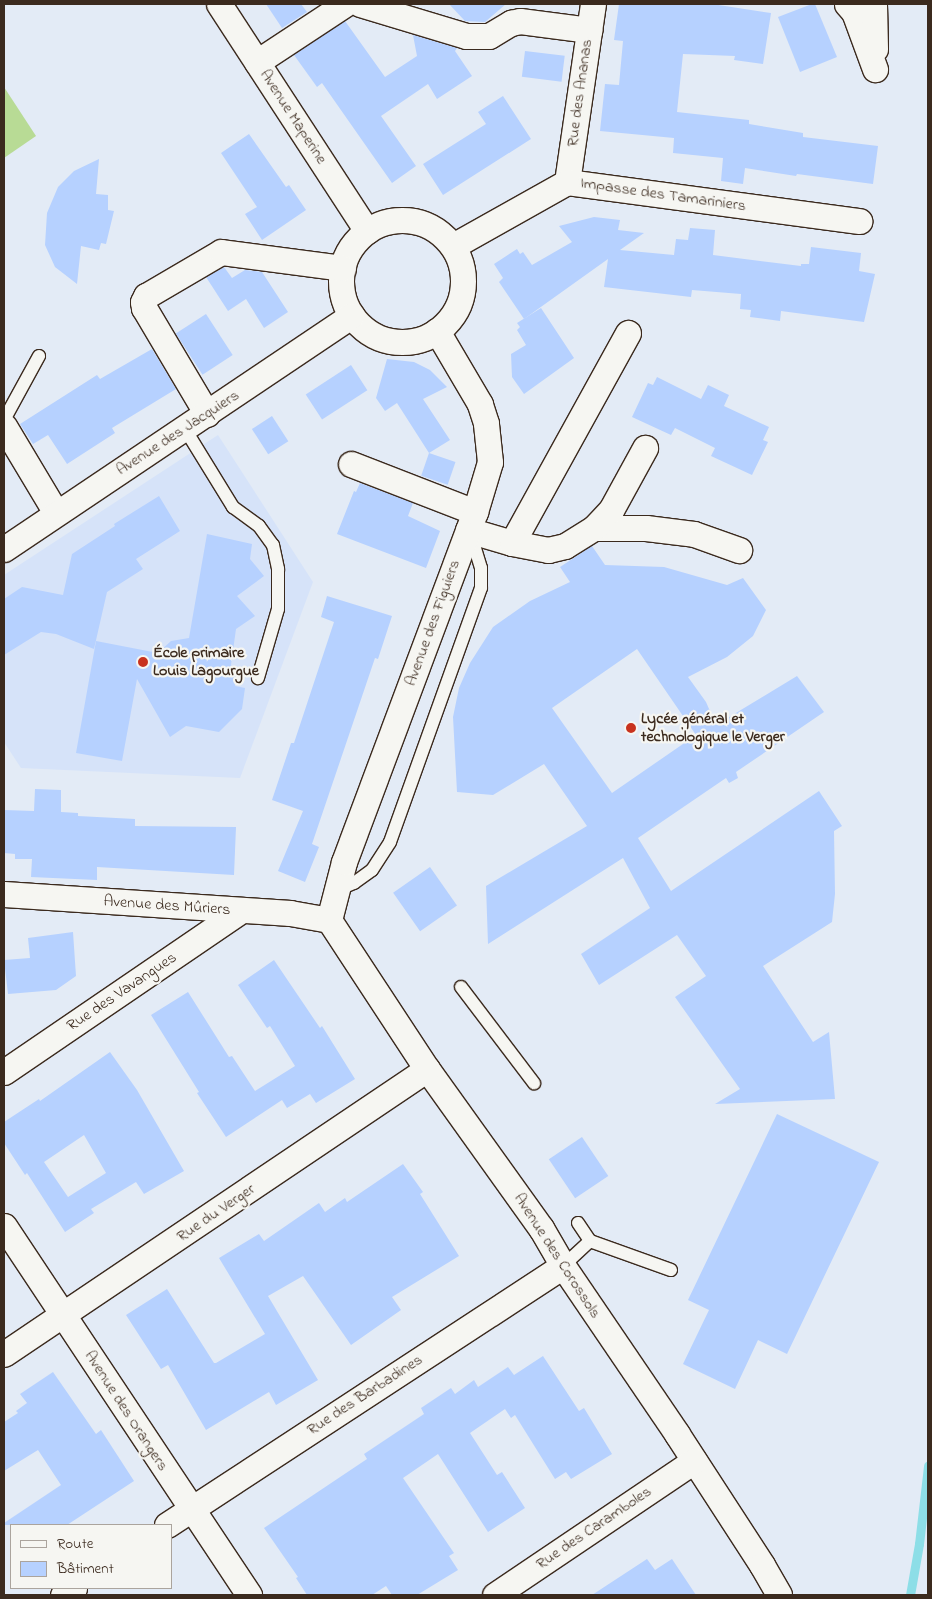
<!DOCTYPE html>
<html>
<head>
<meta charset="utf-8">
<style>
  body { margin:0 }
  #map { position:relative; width:932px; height:1599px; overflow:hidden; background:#e3ebf6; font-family:"Indie Flower",sans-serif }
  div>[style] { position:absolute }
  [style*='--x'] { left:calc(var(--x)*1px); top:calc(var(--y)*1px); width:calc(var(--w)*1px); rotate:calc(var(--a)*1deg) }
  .built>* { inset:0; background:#d6e3f9 }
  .green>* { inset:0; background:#b8db95 }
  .stream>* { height:9px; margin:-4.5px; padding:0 4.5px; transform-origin:4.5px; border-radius:4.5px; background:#8ddee7 }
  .building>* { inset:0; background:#b6d1ff; transform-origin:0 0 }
  .roads { filter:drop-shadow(1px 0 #3b2a1e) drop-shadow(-1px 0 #3b2a1e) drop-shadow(0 1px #3b2a1e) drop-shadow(0 -1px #3b2a1e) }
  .service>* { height:12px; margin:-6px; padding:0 6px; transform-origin:6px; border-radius:6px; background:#f6f6f2 }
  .minor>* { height:25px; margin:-12.5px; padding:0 12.5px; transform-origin:12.5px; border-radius:12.5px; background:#f6f6f2 }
  .minor>.ring { margin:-12.5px; padding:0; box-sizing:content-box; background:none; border:25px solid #f6f6f2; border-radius:50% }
  .dots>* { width:14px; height:14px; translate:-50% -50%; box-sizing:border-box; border:2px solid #f6f6f2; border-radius:50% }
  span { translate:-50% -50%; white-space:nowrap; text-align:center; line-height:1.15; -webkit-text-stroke:4.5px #f6f6f2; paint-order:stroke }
  .street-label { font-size:16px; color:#3b2a1e }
  .poi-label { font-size:16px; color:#3b2a1e; font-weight:700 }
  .left { translate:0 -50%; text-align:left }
  .frame { position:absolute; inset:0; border:5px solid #3b2a1e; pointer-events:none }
  .legend { position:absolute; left:10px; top:1524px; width:162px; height:65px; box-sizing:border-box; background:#f6f6f2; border:1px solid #aba49d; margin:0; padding:6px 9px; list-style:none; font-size:15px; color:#3b2a1e }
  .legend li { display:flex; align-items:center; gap:10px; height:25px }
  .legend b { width:25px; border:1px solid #aba49d }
</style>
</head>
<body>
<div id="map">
  <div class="built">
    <i style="clip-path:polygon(218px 435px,313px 582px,240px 778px,21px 768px,4px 742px,4px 575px)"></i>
  </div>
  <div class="green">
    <i style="clip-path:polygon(4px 87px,36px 136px,4px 158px)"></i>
  </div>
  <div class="stream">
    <i style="--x:910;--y:1595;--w:52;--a:-80"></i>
    <i style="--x:919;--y:1544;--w:79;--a:-83.4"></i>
  </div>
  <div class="building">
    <i style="clip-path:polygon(266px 4px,301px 4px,307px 12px,282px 28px)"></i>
    <i style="clip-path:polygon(449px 4px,506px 4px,485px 22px,465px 21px)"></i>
    <i style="clip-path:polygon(619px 4px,712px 4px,771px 13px,763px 64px,734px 60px,735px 56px,683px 54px,677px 112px,749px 120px,749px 124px,803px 133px,803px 137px,878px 146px,873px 184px,797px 174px,796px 176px,745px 168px,743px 184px,721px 181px,723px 158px,673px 153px,674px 138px,600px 131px,605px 84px,619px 85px,623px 41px,614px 40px)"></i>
    <i style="clip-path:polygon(812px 4px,815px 4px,837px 57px,800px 72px,778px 17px)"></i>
    <i style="clip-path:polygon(345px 21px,385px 77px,417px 56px,413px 35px,457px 48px,455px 51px,472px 76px,437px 99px,428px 84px,381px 116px,416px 166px,392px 183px,322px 83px,317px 87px,294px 55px)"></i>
    <i style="left:525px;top:51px;width:40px;height:26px;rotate:7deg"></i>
    <i style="clip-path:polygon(503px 96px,531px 139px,443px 195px,423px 164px,486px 124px,478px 112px)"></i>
    <i style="clip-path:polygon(249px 134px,286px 187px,289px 185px,306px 210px,262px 240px,245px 214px,257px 207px,221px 153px)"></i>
    <i style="clip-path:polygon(99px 159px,96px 194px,108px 195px,108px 210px,114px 211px,106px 244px,101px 243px,99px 250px,81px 246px,77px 284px,55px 267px,45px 245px,47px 213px,58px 187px,74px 171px)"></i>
    <i style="clip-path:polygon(594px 217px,620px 220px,618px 230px,644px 233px,620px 250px,674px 255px,676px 239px,688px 240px,690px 228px,715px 230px,713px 255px,801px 266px,801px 264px,809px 264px,811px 247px,861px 253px,859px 271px,875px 274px,864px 322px,781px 311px,780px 321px,750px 317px,751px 310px,740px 309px,741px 294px,692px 290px,691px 297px,604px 287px,608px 259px,524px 319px,499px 282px,503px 278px,494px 264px,517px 249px,520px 254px,523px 252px,532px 265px,572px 242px,559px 226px)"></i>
    <i style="clip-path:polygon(224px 267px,232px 278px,245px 270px,262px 272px,288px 312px,264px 328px,246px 299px,228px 311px,206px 277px)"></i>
    <i style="clip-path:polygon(541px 308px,574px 358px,524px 394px,512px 377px,511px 354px,526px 345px,517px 330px,520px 327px,517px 323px)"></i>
    <i style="left:206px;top:314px;width:49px;height:36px;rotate:57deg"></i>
    <i style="clip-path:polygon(152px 349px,176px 389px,112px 428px,115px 433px,67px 464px,48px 435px,33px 444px,20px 424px,97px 375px,100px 379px)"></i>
    <i style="clip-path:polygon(387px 359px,414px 362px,430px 370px,447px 387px,423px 399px,450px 440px,429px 453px,397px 403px,385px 411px,376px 398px)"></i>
    <i style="left:351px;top:365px;width:30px;height:54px;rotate:57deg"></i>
    <i style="clip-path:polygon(657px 377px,701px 399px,708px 385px,729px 395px,724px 406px,769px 427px,763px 440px,768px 442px,752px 475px,711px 456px,715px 448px,675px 428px,671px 435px,632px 417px,648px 383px,653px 385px)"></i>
    <i style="left:272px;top:416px;width:30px;height:24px;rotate:57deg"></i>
    <i style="left:429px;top:453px;width:28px;height:24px;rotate:19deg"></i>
    <i style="clip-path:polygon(360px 483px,413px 503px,408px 516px,440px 531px,426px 568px,337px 534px,354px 491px,356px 492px)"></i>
    <i style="clip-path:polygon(159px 496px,180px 531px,136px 559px,143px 569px,107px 592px,94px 649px,56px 634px,41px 632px,4px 655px,4px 599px,22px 587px,63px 595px,72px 554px,115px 526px,114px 524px)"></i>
    <i style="clip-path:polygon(207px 534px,252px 544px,250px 559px,264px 576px,237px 596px,255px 616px,236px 629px,230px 672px,237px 673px,235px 686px,245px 688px,242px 709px,219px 732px,186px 726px,170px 737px,137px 679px,122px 761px,76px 753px,96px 641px,158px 653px,171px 641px,189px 638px)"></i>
    <i style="clip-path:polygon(evenodd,592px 546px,605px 565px,664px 567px,727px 585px,743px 578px,766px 610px,753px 636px,727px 657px,688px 677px,706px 702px,716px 725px,797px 676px,824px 712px,736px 772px,738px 778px,729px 783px,726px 778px,638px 838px,671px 891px,819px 791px,842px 826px,834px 831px,835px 894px,832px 922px,763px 966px,813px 1042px,829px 1032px,835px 1099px,715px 1104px,740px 1089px,675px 997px,706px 976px,677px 935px,599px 985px,581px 954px,650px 908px,623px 858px,488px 944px,486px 886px,587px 826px,544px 764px,493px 795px,457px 792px,453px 717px,459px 688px,470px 663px,493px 627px,530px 601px,570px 582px,560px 567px,592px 546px,637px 649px,696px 735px,612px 793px,552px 708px,637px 649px)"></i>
    <i style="clip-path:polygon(327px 596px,392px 616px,378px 659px,375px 658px,312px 844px,319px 847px,305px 882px,278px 871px,303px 811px,272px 800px,291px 743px,294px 743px,334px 622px,321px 617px)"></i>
    <i style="clip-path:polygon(35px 789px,61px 790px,61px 812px,78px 813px,78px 816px,135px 819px,135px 826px,236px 827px,234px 875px,97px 867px,97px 880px,31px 877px,32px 859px,15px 859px,15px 854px,4px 853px,4px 810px,34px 811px)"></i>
    <i style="left:430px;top:867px;width:47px;height:45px;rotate:55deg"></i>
    <i style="clip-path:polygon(73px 932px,76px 976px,56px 990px,8px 994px,4px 960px,30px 958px,28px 938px)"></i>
    <i style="clip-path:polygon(274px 960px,320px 1028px,322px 1026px,355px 1079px,316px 1103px,310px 1094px,287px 1108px,282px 1100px,226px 1137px,197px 1093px,199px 1092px,151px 1015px,188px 992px,229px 1057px,232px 1056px,255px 1091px,295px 1066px,270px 1026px,267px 1028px,238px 985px)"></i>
    <i style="clip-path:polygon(evenodd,110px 1052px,137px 1090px,184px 1171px,144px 1194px,136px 1182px,91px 1209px,94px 1213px,65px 1232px,27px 1173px,25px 1175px,4px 1143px,4px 1122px,39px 1099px,40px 1101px,110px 1052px,84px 1135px,106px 1173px,68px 1197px,44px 1162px,84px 1135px)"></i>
    <i style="clip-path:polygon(777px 1114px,879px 1162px,787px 1354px,758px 1340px,735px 1389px,683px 1364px,709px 1310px,688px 1300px)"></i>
    <i style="left:582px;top:1137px;width:47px;height:40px;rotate:56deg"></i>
    <i style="clip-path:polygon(403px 1164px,423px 1192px,420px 1194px,459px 1256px,392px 1297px,401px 1310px,351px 1345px,303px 1276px,268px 1296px,318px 1380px,276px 1405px,269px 1392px,206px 1430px,168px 1365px,161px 1369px,126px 1315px,167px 1289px,214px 1363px,216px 1363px,265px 1334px,219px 1258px,259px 1234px,264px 1241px,319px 1203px,325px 1212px,345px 1198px,347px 1202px)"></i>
    <i style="clip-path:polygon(543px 1356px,579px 1411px,584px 1408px,612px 1454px,571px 1479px,566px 1472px,555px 1479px,515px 1415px,511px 1418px,505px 1409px,470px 1433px,497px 1475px,502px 1472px,525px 1508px,488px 1532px,438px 1454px,403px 1478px,454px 1553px,449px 1556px,458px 1570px,417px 1595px,392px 1595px,386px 1586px,372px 1595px,307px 1595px,296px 1578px,298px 1577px,264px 1528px,367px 1459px,364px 1454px,424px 1414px,421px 1408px,451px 1388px,455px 1394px,474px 1380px,478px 1387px,508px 1367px,514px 1375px)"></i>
    <i style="clip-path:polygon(53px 1372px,96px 1434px,101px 1430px,134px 1481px,67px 1525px,4px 1525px,4px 1523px,61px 1485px,38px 1450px,4px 1471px,4px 1422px,18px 1413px,16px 1411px,27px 1403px,20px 1394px)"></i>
    <i style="clip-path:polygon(647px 1559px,655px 1570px,672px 1559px,696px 1595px,592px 1595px)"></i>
  </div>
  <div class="roads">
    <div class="service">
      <i style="--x:4;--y:420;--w:73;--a:-61.3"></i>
      <i style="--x:185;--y:429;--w:92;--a:58.4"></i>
      <i style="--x:233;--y:507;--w:32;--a:36"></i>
      <i style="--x:259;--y:526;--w:24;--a:54"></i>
      <i style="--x:273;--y:545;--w:25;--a:78"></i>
      <i style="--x:278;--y:569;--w:40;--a:90"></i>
      <i style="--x:278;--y:609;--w:72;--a:106.2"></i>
      <i style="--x:335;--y:891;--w:21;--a:-23"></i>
      <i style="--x:354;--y:883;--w:22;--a:-36"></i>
      <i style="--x:372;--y:870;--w:33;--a:-57"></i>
      <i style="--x:390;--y:842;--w:270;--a:-70.3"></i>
      <i style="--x:481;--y:588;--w:20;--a:-90"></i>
      <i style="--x:481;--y:568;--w:37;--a:-107"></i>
      <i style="--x:461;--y:987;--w:121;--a:52.8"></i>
      <i style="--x:578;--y:1223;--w:22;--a:56"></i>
      <i style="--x:590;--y:1241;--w:86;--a:19.7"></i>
      <i style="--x:563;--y:1266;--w:37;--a:-43"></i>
    </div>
    <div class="minor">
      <i style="--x:219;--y:4;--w:271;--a:56.9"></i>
      <i style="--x:360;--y:4;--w:111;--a:16.8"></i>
      <i style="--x:466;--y:36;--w:23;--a:0"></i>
      <i style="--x:489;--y:36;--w:26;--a:-31"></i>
      <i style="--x:511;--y:23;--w:9;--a:-13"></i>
      <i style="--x:520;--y:21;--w:70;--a:7.4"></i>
      <i style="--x:847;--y:4;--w:11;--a:49"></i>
      <i style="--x:854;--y:12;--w:61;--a:69.8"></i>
      <i style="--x:874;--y:4;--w:45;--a:88.7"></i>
      <i style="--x:257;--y:62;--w:105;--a:-33.4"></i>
      <i style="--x:567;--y:182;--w:180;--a:-81.7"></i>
      <i class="ring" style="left:341px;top:220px;width:97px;height:97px"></i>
      <i style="--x:453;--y:246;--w:131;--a:-29.3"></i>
      <i style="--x:567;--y:182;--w:295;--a:7.6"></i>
      <i style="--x:207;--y:414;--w:123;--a:-120.7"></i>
      <i style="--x:144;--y:308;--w:6;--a:-99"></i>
      <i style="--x:143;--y:302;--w:7;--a:-63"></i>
      <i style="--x:146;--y:296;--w:87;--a:-30.4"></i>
      <i style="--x:221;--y:252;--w:123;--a:7.5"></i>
      <i style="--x:4;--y:426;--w:101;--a:59.1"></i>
      <i style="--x:351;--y:464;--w:133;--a:21.2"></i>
      <i style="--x:594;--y:528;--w:52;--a:0"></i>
      <i style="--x:646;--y:528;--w:48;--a:7.1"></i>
      <i style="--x:694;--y:534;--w:48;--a:19.6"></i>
      <i style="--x:468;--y:530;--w:46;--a:16.5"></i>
      <i style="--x:512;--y:543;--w:240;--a:-61.1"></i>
      <i style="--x:512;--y:543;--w:37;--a:11"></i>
      <i style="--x:548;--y:550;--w:17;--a:-13"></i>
      <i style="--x:565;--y:546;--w:34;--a:-32"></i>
      <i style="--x:594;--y:528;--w:25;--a:-47"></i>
      <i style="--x:611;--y:510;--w:71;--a:-61.3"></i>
      <i style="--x:4;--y:549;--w:419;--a:-33.9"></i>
      <i style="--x:4;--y:894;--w:287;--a:3.8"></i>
      <i style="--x:290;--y:913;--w:40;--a:10"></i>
      <i style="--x:329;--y:920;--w:178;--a:56.7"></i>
      <i style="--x:427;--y:1069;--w:196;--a:54.4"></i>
      <i style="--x:541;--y:1228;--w:44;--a:59.9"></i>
      <i style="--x:563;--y:1266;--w:203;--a:55.8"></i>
      <i style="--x:677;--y:1434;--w:156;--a:57"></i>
      <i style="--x:762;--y:1565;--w:34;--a:60"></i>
      <i style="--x:329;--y:920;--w:60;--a:-75.5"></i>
      <i style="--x:344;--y:862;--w:374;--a:-69.5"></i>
      <i style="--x:475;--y:512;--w:52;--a:-73.3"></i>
      <i style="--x:490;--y:462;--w:39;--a:-96"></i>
      <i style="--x:486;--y:423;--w:20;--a:-108"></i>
      <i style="--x:480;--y:404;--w:85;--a:-120.5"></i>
      <i style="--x:4;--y:1072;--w:286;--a:-34.3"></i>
      <i style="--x:4;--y:1226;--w:443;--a:56.4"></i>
      <i style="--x:4;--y:1354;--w:510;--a:-33.97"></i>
      <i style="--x:167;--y:1525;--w:473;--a:-33.2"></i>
      <i style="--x:63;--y:1595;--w:13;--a:-32"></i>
      <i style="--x:495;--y:1595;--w:240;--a:-34"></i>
    </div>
  </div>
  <div class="dots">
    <i style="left:143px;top:662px;background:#c8321e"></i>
    <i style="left:631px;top:728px;background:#c8321e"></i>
  </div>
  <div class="street-label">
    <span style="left:580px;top:93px;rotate:-82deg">Rue des Ananas</span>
    <span style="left:293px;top:117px;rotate:57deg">Avenue Maperine</span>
    <span style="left:663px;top:195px;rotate:8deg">Impasse des Tamariniers</span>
    <span style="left:178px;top:433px;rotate:-33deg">Avenue des Jacquiers</span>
    <span style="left:433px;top:623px;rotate:-70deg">Avenue des Figuiers</span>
    <span style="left:167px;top:906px;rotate:4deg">Avenue des Mûriers</span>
    <span style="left:122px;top:992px;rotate:-34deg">Rue des Vavangues</span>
    <span style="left:216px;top:1213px;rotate:-34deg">Rue du Verger</span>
    <span style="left:557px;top:1256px;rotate:57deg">Avenue des Corossols</span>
    <span style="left:365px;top:1395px;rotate:-33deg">Rue des Barbadines</span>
    <span style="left:126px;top:1411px;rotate:57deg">Avenue des Orangers</span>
    <span style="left:594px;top:1528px;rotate:-34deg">Rue des Caramboles</span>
  </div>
  <div class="poi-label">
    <span class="left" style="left:153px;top:662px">École primaire<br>Louis Lagourgue</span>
    <span class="left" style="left:641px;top:728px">Lycée général et<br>technologique le Verger</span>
  </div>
  <div class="frame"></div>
  <ul class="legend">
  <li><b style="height:6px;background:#f6f6f2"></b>Route</li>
  <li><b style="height:14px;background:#b6d1ff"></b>Bâtiment</li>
  </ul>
</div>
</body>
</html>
